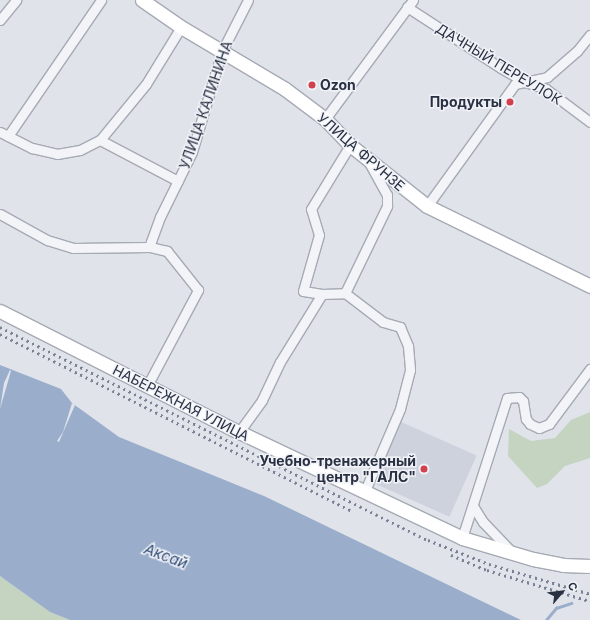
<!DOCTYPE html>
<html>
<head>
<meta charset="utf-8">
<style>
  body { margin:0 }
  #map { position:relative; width:590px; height:620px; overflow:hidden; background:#e0e3ea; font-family:Inter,sans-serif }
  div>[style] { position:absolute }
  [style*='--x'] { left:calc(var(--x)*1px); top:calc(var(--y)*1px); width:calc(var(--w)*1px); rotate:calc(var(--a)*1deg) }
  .built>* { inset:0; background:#ced2dc; transform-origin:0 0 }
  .green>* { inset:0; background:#c4d4c1 }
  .water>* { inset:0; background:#9aaecb }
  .pier>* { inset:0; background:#e0e3ea }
  .stream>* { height:2.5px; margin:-1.25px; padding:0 1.25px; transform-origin:1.25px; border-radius:1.25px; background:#9aaecb }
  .roads { filter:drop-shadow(1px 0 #a5aab4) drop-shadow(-1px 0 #a5aab4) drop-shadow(0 1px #a5aab4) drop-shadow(0 -1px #a5aab4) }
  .street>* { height:9px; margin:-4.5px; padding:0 4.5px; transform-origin:4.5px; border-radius:4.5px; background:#f3f4f8 }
  .secondary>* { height:13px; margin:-6.5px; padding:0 6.5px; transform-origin:6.5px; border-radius:6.5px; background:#fff }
  .rail>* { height:2.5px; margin-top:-1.25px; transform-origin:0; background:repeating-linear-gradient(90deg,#798194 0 2px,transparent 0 6px) }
  .dots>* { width:11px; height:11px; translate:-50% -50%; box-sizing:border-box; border:2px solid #f0f2f7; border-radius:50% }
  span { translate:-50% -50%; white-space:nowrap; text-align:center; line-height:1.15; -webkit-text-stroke:3px #f0f2f7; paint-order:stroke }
  .street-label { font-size:14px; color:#283042 }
  .poi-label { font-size:14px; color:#283042; font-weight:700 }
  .left { translate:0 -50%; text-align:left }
  .right { translate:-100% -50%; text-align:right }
  .water-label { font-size:15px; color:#304c77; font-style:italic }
  .north { position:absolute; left:542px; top:572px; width:40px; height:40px; -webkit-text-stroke:3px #f0f2f7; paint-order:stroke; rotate:62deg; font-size:11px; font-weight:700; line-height:16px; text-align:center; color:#283042 }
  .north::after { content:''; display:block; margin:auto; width:14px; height:18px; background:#283042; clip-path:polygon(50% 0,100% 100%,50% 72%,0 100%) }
</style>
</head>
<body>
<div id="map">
  <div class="built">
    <i style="left:399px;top:421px;width:85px;height:67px;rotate:24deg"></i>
  </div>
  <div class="green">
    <i style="clip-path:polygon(590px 412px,590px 458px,565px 466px,547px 484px,537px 488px,508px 456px,509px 429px,531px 441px,555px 438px,571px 420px)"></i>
    <i style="clip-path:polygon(0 576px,50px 612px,70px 620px,0 620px)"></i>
  </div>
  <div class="water">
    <i style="clip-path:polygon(0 365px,61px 389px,72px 403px,119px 437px,264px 496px,521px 620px,70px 620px,50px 612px,0 576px)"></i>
  </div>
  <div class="pier">
    <i style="clip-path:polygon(10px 370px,11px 371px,0 409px,4px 383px)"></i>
    <i style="clip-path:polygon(72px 403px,75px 405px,59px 442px,57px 441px,63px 432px)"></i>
  </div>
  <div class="stream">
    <i style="--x:546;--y:620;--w:16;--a:-50"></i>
    <i style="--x:556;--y:608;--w:16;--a:-18"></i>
  </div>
  <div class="roads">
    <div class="street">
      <i style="--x:407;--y:7;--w:112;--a:33"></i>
      <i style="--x:501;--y:68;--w:28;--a:30"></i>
      <i style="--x:525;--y:82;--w:22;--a:18"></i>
      <i style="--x:546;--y:89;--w:55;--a:36.9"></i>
      <i style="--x:0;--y:20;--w:26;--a:-51"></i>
      <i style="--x:325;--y:119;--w:148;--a:-53.5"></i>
      <i style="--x:0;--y:132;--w:36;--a:27"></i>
      <i style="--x:32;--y:148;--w:26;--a:13"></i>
      <i style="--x:57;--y:154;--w:23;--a:-10"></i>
      <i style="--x:80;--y:150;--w:22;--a:-27"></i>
      <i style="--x:100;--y:140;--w:72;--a:-50.6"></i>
      <i style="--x:146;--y:84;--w:67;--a:-58.4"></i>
      <i style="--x:8;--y:136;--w:165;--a:-55.6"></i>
      <i style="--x:100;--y:140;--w:88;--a:27.7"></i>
      <i style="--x:427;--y:206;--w:150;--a:-54.2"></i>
      <i style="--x:515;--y:84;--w:33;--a:-12"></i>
      <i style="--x:547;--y:77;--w:40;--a:-41"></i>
      <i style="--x:577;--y:51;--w:21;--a:-51"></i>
      <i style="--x:0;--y:214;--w:54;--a:29"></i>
      <i style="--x:47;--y:240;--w:27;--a:17"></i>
      <i style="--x:73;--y:248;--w:76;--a:-0.8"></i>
      <i style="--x:345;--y:293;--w:48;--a:37.3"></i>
      <i style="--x:383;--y:322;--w:18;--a:16"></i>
      <i style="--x:400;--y:327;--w:21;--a:67"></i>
      <i style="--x:408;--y:346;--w:24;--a:85"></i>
      <i style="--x:410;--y:370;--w:40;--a:104.4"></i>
      <i style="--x:400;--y:409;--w:91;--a:113.2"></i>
      <i style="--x:345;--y:293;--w:97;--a:-64.2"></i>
      <i style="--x:387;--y:206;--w:11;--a:-90"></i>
      <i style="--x:387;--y:195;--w:37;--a:-119"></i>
      <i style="--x:322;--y:294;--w:23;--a:-2"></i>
      <i style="--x:147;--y:386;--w:109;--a:-62"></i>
      <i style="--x:198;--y:290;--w:50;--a:-128.5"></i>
      <i style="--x:167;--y:251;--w:18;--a:-167"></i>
      <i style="--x:149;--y:247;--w:32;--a:-70"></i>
      <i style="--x:160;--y:217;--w:72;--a:-63.8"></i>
      <i style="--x:192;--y:152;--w:105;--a:-73.5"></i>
      <i style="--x:222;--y:51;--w:57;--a:-63"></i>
      <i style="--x:239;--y:432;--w:39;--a:-54"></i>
      <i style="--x:262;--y:400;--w:42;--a:-64.7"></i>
      <i style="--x:280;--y:362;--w:80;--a:-58.3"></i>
      <i style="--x:322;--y:294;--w:19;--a:-171"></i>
      <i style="--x:303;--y:291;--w:58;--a:-74.1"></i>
      <i style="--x:319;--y:235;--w:27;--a:-107"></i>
      <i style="--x:311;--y:209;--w:75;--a:-58.6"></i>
      <i style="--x:473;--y:506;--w:19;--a:58"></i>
      <i style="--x:483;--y:522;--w:40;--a:46"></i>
      <i style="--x:462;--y:538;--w:147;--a:-72.2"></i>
      <i style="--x:507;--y:398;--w:12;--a:-5"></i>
      <i style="--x:519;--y:397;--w:6;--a:45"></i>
      <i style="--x:523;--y:401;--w:18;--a:81"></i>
      <i style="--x:526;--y:419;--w:6;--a:51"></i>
      <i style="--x:530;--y:424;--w:10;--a:24"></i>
      <i style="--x:539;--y:428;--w:11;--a:-22"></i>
      <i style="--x:549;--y:424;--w:69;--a:-53.3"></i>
    </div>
    <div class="secondary">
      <i style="--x:142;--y:0;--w:47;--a:34.7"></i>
      <i style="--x:181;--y:27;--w:121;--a:30.8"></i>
      <i style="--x:285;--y:89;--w:50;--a:36.9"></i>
      <i style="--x:325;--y:119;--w:36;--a:46"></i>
      <i style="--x:350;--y:145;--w:98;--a:38.4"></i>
      <i style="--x:427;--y:206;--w:182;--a:26.1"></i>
      <i style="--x:0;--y:311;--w:268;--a:26.9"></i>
      <i style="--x:239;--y:432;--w:247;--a:25.4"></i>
      <i style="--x:462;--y:538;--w:74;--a:16.5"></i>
      <i style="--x:533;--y:559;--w:31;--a:11"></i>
      <i style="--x:563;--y:565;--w:27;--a:2"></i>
    </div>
  </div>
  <div class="rail">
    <i style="--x:0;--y:327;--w:478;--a:26.5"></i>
    <i style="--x:428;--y:540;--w:66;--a:21.5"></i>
    <i style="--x:489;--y:564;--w:105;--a:16.5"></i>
    <i style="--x:0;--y:334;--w:394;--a:26.7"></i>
    <i style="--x:451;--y:555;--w:39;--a:23"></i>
    <i style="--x:487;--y:570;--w:108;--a:16.8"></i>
  </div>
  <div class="dots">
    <i style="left:312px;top:85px;background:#d3404d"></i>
    <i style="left:510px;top:102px;background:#d3404d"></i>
    <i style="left:424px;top:469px;background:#d3404d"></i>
  </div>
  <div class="street-label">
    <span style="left:499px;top:64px;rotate:31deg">ДАЧНЫЙ ПЕРЕУЛОК</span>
    <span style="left:206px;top:105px;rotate:-71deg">УЛИЦА КАЛИНИНА</span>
    <span style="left:361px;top:152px;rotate:41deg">УЛИЦА ФРУНЗЕ</span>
    <span style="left:181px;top:403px;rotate:27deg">НАБЕРЕЖНАЯ УЛИЦА</span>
  </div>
  <div class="poi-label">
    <span class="left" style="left:320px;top:85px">Ozon</span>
    <span class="right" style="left:502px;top:102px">Продукты</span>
    <span class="right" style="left:416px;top:469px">Учебно-тренажерный<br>центр "ГАЛС"</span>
  </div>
  <div class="water-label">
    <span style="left:166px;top:556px;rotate:21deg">Аксай</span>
  </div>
  <div class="north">С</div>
</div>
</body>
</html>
